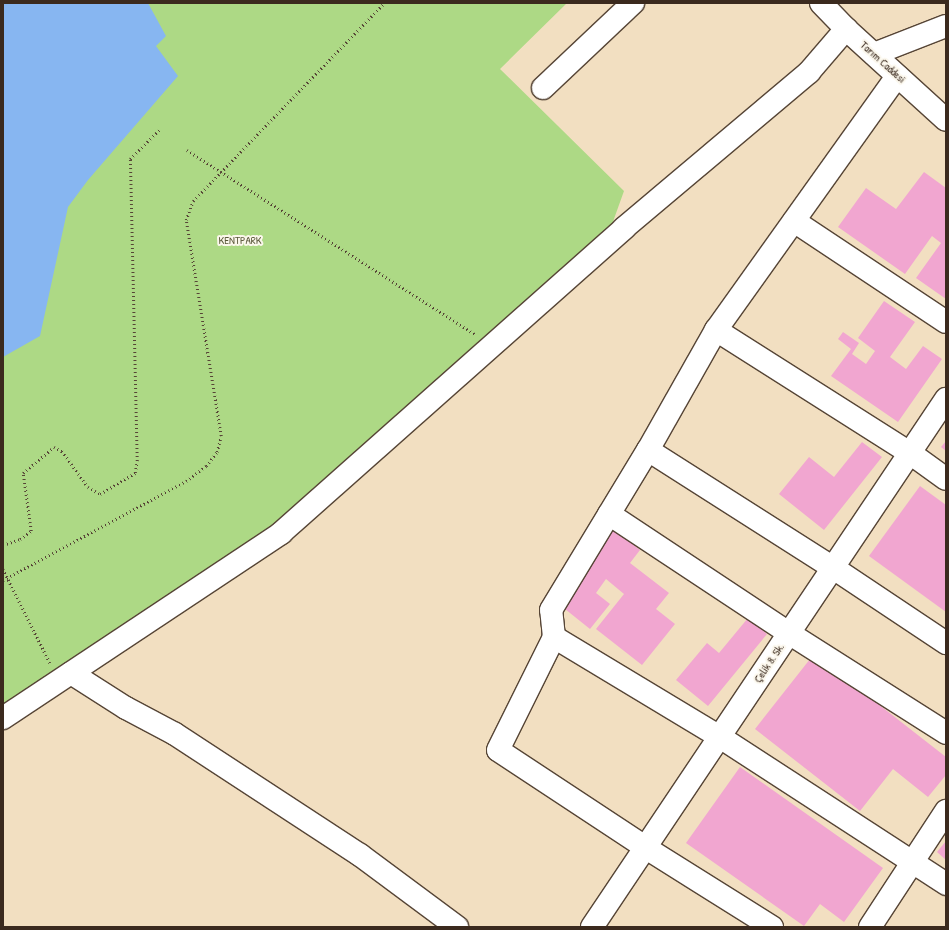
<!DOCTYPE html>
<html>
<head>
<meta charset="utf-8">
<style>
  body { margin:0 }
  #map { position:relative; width:949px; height:930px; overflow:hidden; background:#f2dfc1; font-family:"Patrick Hand",sans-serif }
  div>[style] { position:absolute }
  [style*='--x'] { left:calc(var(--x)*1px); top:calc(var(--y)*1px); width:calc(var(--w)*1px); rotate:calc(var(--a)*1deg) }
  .green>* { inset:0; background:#add985 }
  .water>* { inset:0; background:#87b6f1 }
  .building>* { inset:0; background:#f1a6d0 }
  .path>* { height:2.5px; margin-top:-1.25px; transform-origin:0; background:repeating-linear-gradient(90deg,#564536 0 1px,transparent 0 4px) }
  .roads { filter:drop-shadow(1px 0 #564536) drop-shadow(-1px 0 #564536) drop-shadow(0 1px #564536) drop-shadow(0 -1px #564536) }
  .minor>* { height:22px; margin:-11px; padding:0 11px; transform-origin:11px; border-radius:11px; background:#fff }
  span { translate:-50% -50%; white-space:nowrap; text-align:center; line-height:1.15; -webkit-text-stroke:4px #fbf7ec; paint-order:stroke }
  .street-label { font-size:11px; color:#3b2a1e }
  .park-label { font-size:11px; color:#585638 }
  .frame { position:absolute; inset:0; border:4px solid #3b2a1e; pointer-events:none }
</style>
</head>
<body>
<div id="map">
  <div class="green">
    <i style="clip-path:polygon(3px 3px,567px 3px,500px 69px,624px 191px,610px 230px,258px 542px,3px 707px)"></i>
  </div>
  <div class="water">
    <i style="clip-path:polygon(3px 3px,148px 3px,166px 36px,156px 46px,178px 76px,88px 180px,68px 207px,40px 336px,3px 357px)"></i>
  </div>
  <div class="building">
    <i style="clip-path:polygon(924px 172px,946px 188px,946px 299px,916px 278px,941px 243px,932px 236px,905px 274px,838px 227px,866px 188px,896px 209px)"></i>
    <i style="clip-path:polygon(884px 301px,915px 322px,890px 357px,906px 369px,923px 346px,942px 359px,898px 422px,831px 376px,851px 349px,838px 339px,843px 332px,859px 343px,852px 354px,866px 364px,875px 351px,858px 338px)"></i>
    <i style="clip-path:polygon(946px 441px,946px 451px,941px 447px)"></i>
    <i style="clip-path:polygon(862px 442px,882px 457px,824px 530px,779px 494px,809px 457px,834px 477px)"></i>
    <i style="clip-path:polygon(920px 486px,946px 505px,946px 612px,869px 556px)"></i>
    <i style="clip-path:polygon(614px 529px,640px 550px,630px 563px,669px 593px,656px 609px,675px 624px,642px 665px,596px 629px,624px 594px,606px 579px,596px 593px,610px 604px,590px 629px,560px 605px,583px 568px)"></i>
    <i style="clip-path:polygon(748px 618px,767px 634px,708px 706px,676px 680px,707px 643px,719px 653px)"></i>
    <i style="clip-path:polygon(814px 654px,946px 757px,946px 775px,928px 797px,893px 769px,860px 811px,755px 729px)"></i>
    <i style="clip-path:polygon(740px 767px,883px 868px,844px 922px,820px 904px,804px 926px,686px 843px)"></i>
    <i style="clip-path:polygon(946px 841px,946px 860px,937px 852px)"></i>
  </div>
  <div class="path">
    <i style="--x:187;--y:150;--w:342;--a:32.6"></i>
    <i style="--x:3;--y:545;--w:18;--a:-19"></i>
    <i style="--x:20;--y:539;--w:14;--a:-36"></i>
    <i style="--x:31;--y:531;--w:59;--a:-97.9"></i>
    <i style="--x:23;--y:473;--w:40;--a:-40"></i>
    <i style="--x:54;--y:447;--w:9;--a:27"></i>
    <i style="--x:62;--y:451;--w:44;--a:54.2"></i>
    <i style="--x:88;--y:487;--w:14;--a:30"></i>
    <i style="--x:100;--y:494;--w:41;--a:-31"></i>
    <i style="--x:135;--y:473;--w:12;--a:-81"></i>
    <i style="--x:137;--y:461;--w:302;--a:-91.3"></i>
    <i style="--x:130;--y:159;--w:42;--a:-45"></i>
    <i style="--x:3;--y:569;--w:105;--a:63.4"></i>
    <i style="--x:3;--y:580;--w:208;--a:-28.4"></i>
    <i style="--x:186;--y:481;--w:25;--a:-37"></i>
    <i style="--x:206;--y:466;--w:18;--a:-52"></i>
    <i style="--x:217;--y:452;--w:16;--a:-76"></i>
    <i style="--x:221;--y:436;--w:219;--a:-99.2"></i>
    <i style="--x:186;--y:220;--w:20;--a:-70"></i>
    <i style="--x:193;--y:201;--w:275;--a:-46"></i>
  </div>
  <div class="roads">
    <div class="minor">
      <i style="--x:821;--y:3;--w:36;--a:46"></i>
      <i style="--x:846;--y:29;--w:135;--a:42.3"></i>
      <i style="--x:874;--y:54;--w:77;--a:-21.3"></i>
      <i style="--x:543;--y:88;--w:124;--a:-43.4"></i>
      <i style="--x:794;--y:221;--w:182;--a:33.6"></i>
      <i style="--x:716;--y:330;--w:230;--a:32.4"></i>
      <i style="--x:910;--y:453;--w:44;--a:35.8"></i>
      <i style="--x:648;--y:450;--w:225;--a:32.5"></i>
      <i style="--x:838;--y:571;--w:130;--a:33.7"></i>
      <i style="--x:609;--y:514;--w:223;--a:33.5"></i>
      <i style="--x:795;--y:637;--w:179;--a:32.4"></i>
      <i style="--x:554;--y:637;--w:197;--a:31.1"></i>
      <i style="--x:723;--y:739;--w:266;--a:33"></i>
      <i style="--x:71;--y:673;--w:65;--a:32.5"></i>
      <i style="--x:126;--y:708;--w:55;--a:28"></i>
      <i style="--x:175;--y:734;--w:221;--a:33.2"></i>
      <i style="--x:360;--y:855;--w:121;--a:36.6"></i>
      <i style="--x:3;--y:718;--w:334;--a:-33.6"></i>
      <i style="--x:281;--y:533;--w:459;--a:-41.6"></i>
      <i style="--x:624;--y:228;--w:242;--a:-40.1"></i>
      <i style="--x:809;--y:72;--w:57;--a:-49.3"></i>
      <i style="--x:592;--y:927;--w:636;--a:-56.16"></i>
      <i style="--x:772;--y:927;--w:143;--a:-147.9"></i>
      <i style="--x:651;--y:851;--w:183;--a:-146.6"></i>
      <i style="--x:498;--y:750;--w:126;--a:-63.6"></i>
      <i style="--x:554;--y:637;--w:27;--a:-96"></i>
      <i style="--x:551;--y:610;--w:187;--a:-58.8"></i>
      <i style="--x:648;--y:450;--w:138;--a:-60.5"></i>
      <i style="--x:716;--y:330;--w:312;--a:-54.5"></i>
      <i style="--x:870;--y:927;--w:139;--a:-56.8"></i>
    </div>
  </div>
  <div class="street-label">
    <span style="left:883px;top:62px;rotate:42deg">Tarım Caddesi</span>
    <span style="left:769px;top:663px;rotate:-56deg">Çelik 8. Sk.</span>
  </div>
  <div class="park-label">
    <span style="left:240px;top:240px">KENTPARK</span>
  </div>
  <div class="frame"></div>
</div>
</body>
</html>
